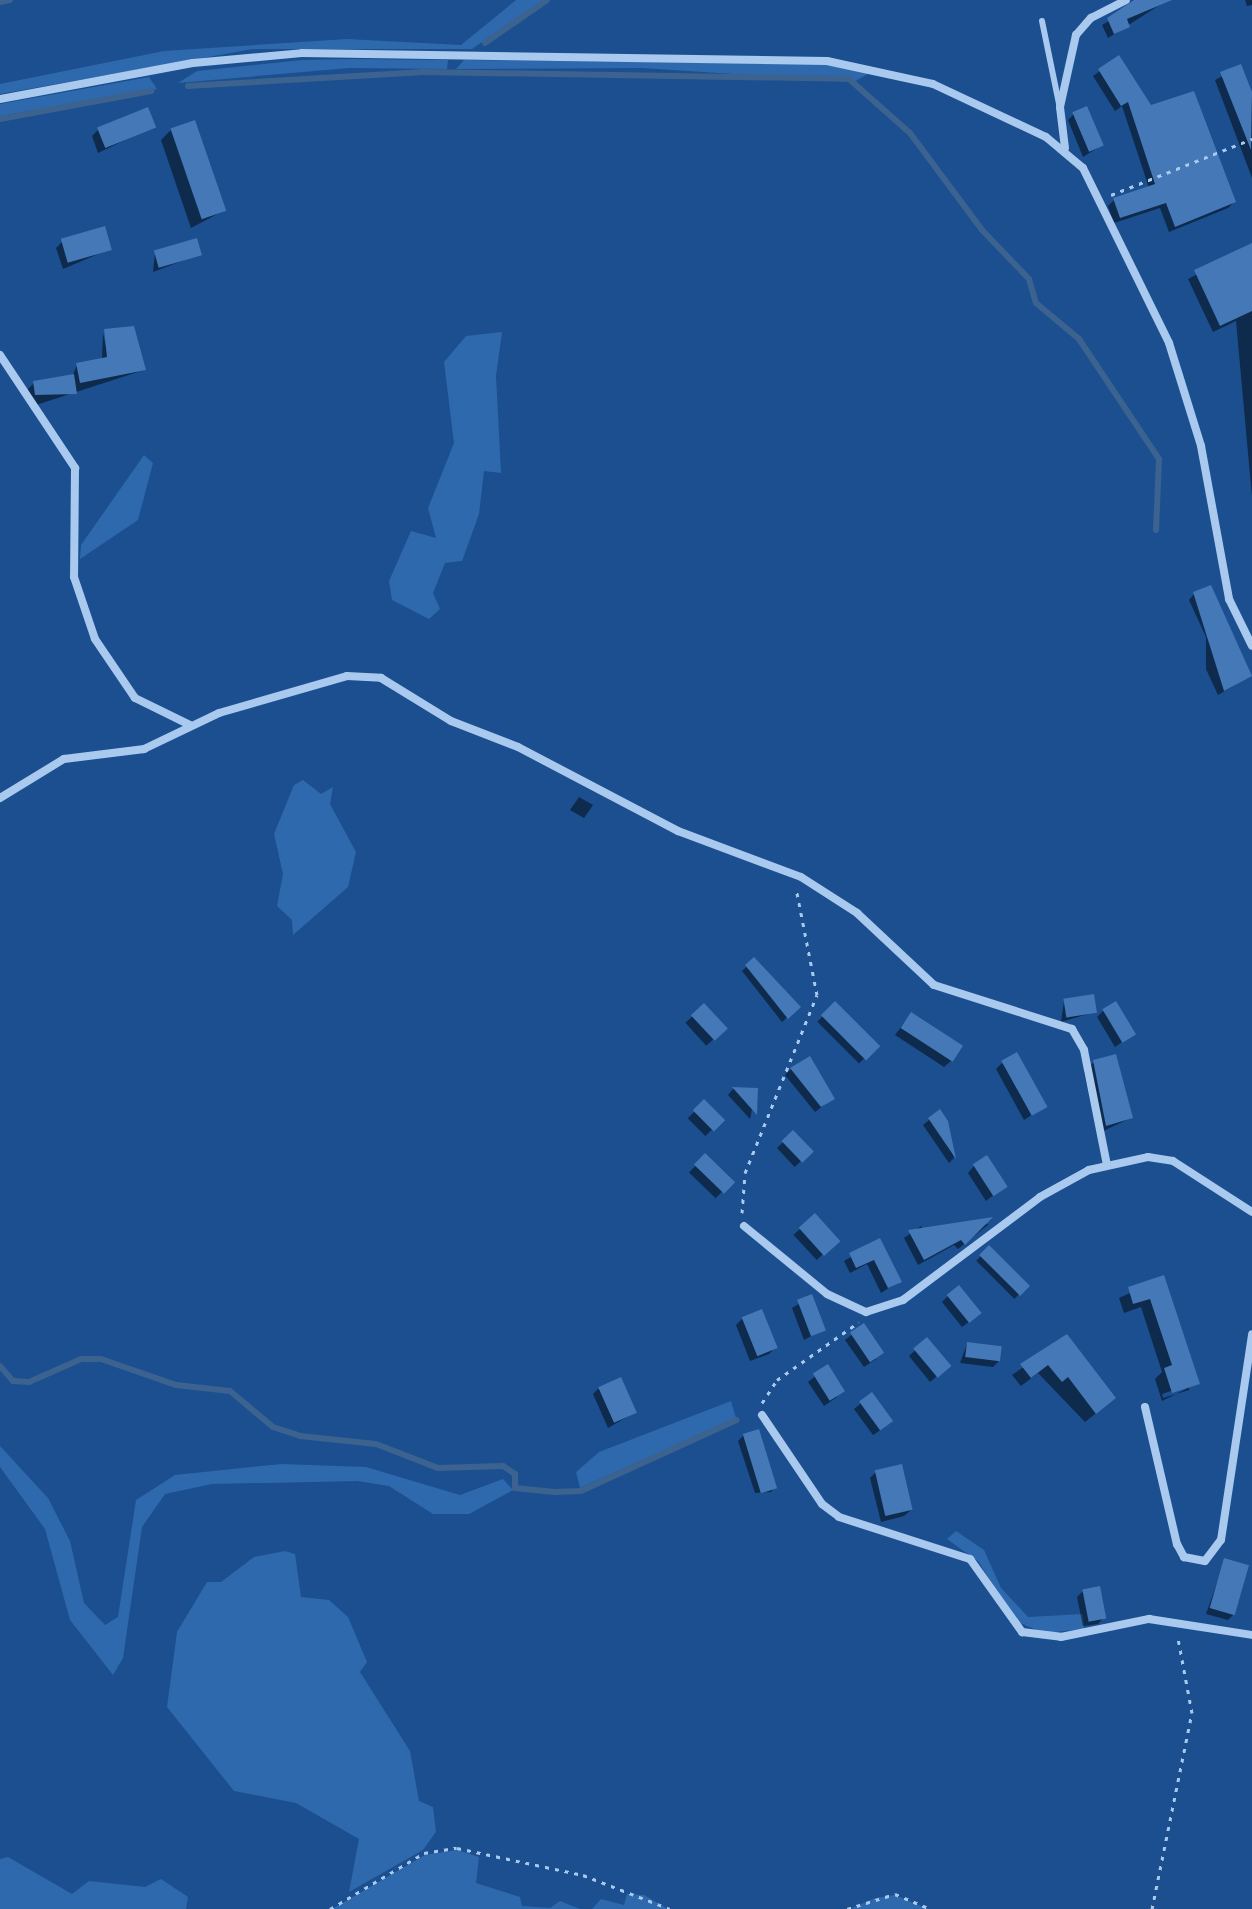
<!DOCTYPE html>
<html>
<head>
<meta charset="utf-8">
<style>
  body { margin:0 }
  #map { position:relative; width:1252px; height:1909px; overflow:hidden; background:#1b4f8f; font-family:"Noto Sans",sans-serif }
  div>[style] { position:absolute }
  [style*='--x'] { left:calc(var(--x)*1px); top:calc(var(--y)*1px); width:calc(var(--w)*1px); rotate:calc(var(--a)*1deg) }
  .green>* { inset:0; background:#2e69ad }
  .shadow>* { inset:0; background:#0007; transform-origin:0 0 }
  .stream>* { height:6px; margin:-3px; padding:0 3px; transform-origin:3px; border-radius:3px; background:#3c6290 }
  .building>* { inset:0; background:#4478b7; transform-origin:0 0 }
  .path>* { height:3px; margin-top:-1.5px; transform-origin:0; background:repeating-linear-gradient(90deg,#a9c9ee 0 4px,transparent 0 10px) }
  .lane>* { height:6px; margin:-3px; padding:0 3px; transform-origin:3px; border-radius:3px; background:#a9c9ee }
  .street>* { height:8px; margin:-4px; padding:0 4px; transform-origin:4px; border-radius:4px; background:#a9c9ee }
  span { translate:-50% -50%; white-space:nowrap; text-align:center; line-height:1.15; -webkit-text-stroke:8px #1b4f8f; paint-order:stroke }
</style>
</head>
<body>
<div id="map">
  <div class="green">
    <i style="clip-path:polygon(516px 0,543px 0,472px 49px,253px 49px,0 94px,0 84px,164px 51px,347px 39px,461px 45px)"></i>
    <i style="clip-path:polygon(302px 60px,353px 59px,448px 60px,447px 69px,349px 68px,178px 83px,197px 71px)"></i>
    <i style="clip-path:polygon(464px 60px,828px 64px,873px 71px,854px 82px,642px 68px,456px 69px)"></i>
    <i style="clip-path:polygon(149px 77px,157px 89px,0 116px,0 104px)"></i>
    <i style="clip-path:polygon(502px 332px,496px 376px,501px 473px,484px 471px,479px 514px,462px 561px,445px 563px,433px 593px,440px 609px,429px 619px,392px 600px,389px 581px,411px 531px,436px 538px,428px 508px,454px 443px,444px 362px,466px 336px)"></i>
    <i style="clip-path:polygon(144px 455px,153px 463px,138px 520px,80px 559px,81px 545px)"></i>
    <i style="clip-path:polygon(303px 780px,321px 794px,333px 787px,330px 804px,356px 852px,348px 887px,293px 935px,292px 920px,277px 906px,283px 874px,274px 834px,294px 785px)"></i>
    <i style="clip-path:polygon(731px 1401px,736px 1418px,580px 1488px,576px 1472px,599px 1452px)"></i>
    <i style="clip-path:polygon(0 1446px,48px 1498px,70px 1541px,84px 1603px,105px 1625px,118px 1617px,136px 1500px,175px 1475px,281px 1464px,366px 1467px,460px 1495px,503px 1479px,513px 1490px,469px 1514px,433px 1514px,389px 1486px,357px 1481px,212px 1484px,165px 1494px,142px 1527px,123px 1658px,113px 1675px,70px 1620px,45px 1529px,0 1467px)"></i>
    <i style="clip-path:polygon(956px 1531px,984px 1550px,1001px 1588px,1028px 1617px,1083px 1614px,1084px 1629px,1044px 1633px,1013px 1620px,979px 1562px,947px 1539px)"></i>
    <i style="clip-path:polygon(285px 1551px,295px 1554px,301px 1597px,329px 1600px,348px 1617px,367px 1662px,360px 1672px,410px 1751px,419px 1801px,433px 1807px,436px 1832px,423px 1850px,349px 1892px,359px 1839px,296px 1803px,234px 1791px,167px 1707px,177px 1632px,207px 1582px,221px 1582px,254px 1557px)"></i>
    <i style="clip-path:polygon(457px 1850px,479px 1857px,476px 1883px,520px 1897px,522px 1906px,550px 1908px,560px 1901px,580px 1909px,332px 1909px,425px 1855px)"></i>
    <i style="clip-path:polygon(8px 1857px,72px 1894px,89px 1881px,145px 1887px,161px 1879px,188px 1897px,186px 1909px,0 1909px,0 1859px)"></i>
    <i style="clip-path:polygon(627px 1894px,644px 1895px,668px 1909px,592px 1909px,601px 1899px,624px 1905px)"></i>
    <i style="clip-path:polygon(895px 1895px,928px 1909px,850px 1909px,875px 1898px)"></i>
  </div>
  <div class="shadow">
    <i style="clip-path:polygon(1145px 0,1166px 1px,1108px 38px,1102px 25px)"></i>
    <i style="clip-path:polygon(1245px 0,1252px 0,1252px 5px,1247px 6px)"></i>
    <i style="clip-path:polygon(1119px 58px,1151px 108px,1234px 202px,1228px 208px,1169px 232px,1160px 208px,1114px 223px,1108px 206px,1114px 200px,1149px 188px,1122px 106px,1115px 111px,1093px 76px)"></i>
    <i style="clip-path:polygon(1240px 67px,1252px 97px,1252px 178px,1215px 80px)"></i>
    <i style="clip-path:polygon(1074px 114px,1102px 145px,1083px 157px,1068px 120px)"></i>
    <i style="clip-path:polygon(154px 126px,98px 153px,92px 136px,98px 130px)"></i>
    <i style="clip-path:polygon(171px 130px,223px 211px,191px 228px,161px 140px)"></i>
    <i style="clip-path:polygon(62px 242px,110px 249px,63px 269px,56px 248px)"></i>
    <i style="clip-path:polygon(1252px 246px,1252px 497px,1236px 321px,1213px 332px,1188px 279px)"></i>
    <i style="clip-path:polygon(155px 253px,200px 254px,153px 272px)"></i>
    <i style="clip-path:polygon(105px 331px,144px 370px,33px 406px,28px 389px,34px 383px,72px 377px,77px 365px,102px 360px,103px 333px,110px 367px)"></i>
    <i style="clip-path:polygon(1194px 594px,1250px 676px,1218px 695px,1206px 669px,1206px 637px,1189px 600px)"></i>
    <i style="clip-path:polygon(579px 797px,593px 805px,584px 818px,570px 810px)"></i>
    <i style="clip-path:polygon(754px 960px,798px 1007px,782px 1022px,742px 971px)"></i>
    <i style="clip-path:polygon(1064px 1001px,1095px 1012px,1061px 1022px)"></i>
    <i style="left:835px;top:1004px;width:59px;height:25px;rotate:45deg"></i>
    <i style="left:704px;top:1006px;width:31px;height:25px;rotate:48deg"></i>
    <i style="clip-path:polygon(1103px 1011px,1133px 1034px,1115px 1047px,1097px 1017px)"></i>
    <i style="clip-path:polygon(911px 1014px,951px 1061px,944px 1067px,895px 1035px)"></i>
    <i style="clip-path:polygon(1094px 1062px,1131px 1118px,1097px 1134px,1084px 1072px)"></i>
    <i style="clip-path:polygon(1002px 1063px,1044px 1107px,1024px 1120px,996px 1069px)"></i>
    <i style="clip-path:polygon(791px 1069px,832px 1099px,815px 1112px,785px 1075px)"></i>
    <i style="clip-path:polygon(733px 1089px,756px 1090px,750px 1119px,728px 1095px)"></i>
    <i style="left:704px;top:1102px;width:25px;height:23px;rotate:45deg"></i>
    <i style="clip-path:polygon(939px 1112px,954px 1158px,949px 1163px,923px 1125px)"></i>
    <i style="left:793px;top:1133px;width:26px;height:22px;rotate:47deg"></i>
    <i style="left:705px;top:1156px;width:37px;height:23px;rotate:44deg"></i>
    <i style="clip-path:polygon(974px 1166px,1005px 1186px,986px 1201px,968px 1173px)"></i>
    <i style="left:814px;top:1216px;width:34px;height:28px;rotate:47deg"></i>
    <i style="clip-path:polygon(989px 1224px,958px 1249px,954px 1245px,918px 1265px,904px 1238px,921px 1226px,925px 1235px)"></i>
    <i style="clip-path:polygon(880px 1240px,899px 1281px,881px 1293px,867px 1264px,850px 1273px,844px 1261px)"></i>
    <i style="left:989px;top:1248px;width:54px;height:18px;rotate:45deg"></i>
    <i style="clip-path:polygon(evenodd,1163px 1278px,1198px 1383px,1162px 1401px,1155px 1379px,1162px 1372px,1141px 1307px,1124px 1313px,1119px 1298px,1163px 1278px,1189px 1385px,1189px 1390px,1163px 1398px,1162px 1394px,1189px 1385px)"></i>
    <i style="clip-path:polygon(948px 1296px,973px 1319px,962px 1327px,942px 1302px)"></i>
    <i style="clip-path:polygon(811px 1297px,824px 1329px,804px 1340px,792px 1308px)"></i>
    <i style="clip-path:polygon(742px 1319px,775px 1348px,769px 1354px,750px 1361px,736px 1325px)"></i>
    <i style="clip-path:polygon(863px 1326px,876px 1359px,864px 1367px,845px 1340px)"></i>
    <i style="clip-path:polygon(1067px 1337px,1104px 1407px,1085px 1422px,1038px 1373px,1021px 1386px,1012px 1375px)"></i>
    <i style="clip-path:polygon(926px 1340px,942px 1372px,930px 1382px,909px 1356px)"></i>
    <i style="clip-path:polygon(967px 1344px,999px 1361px,993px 1367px,960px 1363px)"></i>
    <i style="clip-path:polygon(827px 1367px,837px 1397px,824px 1406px,808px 1382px)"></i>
    <i style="clip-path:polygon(599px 1388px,634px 1413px,608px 1428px,593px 1394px)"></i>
    <i style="clip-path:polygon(871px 1395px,885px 1427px,873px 1435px,854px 1409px)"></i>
    <i style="clip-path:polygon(744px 1435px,775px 1487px,771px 1492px,755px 1493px,738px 1441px)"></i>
    <i style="clip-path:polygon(876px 1472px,911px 1510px,904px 1516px,881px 1522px,870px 1478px)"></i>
    <i style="clip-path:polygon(1225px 1560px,1234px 1614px,1228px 1620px,1206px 1614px)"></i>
    <i style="clip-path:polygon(1083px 1591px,1104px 1617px,1098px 1624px,1083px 1626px,1077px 1597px)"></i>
  </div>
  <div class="stream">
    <i style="--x:0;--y:2;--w:10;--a:-11"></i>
    <i style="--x:485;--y:43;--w:75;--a:-34.7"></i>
    <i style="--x:188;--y:86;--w:233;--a:-3.4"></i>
    <i style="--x:421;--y:72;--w:428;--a:0.9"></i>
    <i style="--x:849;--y:79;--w:81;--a:41.5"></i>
    <i style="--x:910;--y:133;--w:121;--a:53.4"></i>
    <i style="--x:982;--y:230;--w:68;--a:46.2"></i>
    <i style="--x:1029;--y:279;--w:25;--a:74"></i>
    <i style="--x:1036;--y:303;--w:56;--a:39.9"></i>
    <i style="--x:1079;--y:339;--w:144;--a:56.3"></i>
    <i style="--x:1159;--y:459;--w:71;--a:92.4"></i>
    <i style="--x:0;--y:119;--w:154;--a:-10.5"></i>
    <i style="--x:0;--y:1366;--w:20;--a:49"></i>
    <i style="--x:13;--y:1381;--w:16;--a:4"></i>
    <i style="--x:29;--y:1382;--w:57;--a:-23.9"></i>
    <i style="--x:81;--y:1359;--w:20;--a:0"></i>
    <i style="--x:101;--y:1359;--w:79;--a:19.1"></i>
    <i style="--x:176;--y:1385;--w:54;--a:6.3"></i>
    <i style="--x:230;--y:1391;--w:56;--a:39.9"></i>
    <i style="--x:273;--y:1427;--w:28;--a:18"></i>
    <i style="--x:300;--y:1436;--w:76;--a:6"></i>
    <i style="--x:376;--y:1444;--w:66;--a:21.2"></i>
    <i style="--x:438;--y:1468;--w:65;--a:-1.8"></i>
    <i style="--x:503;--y:1466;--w:14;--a:34"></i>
    <i style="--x:515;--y:1474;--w:14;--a:90"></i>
    <i style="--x:515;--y:1488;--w:40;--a:5.7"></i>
    <i style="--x:555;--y:1492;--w:26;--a:-2"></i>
    <i style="--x:581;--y:1491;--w:171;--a:-24.5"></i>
  </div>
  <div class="building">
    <i style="clip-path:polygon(1134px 0,1172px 0,1127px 19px,1130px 27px,1114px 34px,1107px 18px)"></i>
    <i style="clip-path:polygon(1119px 55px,1151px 105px,1194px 91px,1236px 202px,1175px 227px,1166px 203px,1120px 218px,1113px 198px,1155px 184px,1128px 102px,1121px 106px,1098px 69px)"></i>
    <i style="clip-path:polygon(1241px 64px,1252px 92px,1251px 150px,1220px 72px)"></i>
    <i style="left:1087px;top:106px;width:43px;height:16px;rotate:67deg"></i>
    <i style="left:148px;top:107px;width:22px;height:55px;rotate:68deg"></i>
    <i style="left:195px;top:120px;width:96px;height:26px;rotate:71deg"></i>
    <i style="left:105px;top:226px;width:25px;height:46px;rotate:74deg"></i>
    <i style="left:197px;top:238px;width:18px;height:45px;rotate:74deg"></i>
    <i style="clip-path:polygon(1252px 243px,1252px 311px,1220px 326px,1194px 270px)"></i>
    <i style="clip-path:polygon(134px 326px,146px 370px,80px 383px,76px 363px,107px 357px,104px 329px)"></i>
    <i style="clip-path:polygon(74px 374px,77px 394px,35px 395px,33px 381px)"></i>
    <i style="clip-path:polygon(1211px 585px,1252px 676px,1224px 691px,1193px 592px)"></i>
    <i style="clip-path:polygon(754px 957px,801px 1007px,788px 1019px,745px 965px)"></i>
    <i style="left:1094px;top:994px;width:19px;height:31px;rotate:81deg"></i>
    <i style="left:835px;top:1001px;width:64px;height:20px;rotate:45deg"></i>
    <i style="left:1116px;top:1001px;width:39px;height:16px;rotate:59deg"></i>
    <i style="left:704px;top:1003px;width:35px;height:18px;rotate:47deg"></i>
    <i style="left:911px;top:1012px;width:62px;height:19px;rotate:33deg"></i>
    <i style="left:1017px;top:1052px;width:63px;height:18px;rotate:61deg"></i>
    <i style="clip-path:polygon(1116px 1054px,1133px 1118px,1106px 1126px,1093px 1060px)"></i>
    <i style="clip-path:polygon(810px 1056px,835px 1099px,821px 1107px,790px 1068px)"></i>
    <i style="clip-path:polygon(732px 1087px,758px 1088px,757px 1115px)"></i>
    <i style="left:704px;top:1099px;width:30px;height:16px;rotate:45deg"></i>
    <i style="clip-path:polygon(940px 1109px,948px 1121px,956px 1159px,928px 1118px)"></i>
    <i style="left:793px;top:1130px;width:30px;height:16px;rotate:46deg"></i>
    <i style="left:705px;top:1153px;width:42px;height:16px;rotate:44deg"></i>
    <i style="left:987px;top:1155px;width:38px;height:17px;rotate:57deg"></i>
    <i style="left:815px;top:1213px;width:38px;height:22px;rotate:48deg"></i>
    <i style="clip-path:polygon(993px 1217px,965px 1245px,961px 1240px,924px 1260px,908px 1230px)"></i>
    <i style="clip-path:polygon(880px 1238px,902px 1282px,888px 1288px,874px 1260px,856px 1268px,849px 1253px)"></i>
    <i style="left:989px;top:1245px;width:58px;height:14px;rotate:45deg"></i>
    <i style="clip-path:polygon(1164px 1275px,1200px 1384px,1172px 1393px,1164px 1368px,1172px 1365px,1150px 1299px,1133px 1304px,1128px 1287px)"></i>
    <i style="left:959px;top:1285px;width:36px;height:16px;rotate:51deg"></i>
    <i style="left:812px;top:1294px;width:39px;height:16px;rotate:69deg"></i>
    <i style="left:762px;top:1309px;width:42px;height:22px;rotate:68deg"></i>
    <i style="left:864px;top:1323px;width:36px;height:17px;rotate:56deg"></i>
    <i style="clip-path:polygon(1067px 1334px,1116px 1398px,1096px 1414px,1068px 1377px,1062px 1382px,1048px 1365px,1031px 1378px,1020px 1364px)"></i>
    <i style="left:927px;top:1337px;width:38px;height:18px;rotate:50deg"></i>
    <i style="left:967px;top:1342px;width:35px;height:15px;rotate:7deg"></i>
    <i style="left:828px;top:1364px;width:32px;height:18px;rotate:58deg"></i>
    <i style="left:621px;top:1377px;width:39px;height:25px;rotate:66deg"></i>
    <i style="left:872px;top:1392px;width:36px;height:16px;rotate:54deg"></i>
    <i style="left:759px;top:1429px;width:62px;height:17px;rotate:73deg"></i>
    <i style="left:902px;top:1464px;width:47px;height:28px;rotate:77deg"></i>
    <i style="left:1224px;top:1558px;width:26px;height:52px;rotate:16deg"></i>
    <i style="left:1100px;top:1586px;width:33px;height:18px;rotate:79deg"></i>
  </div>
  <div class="path">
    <i style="--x:1111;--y:195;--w:152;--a:-21.7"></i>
    <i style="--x:742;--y:1213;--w:40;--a:-85.7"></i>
    <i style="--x:745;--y:1173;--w:192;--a:-68"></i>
    <i style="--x:817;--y:995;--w:109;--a:-101.1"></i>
    <i style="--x:762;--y:1403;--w:27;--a:-57"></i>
    <i style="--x:777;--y:1380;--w:100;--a:-35.3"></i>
    <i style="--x:330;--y:1909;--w:109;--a:-30.8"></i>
    <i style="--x:424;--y:1853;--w:33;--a:-9"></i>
    <i style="--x:457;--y:1848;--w:129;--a:12.1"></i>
    <i style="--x:583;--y:1875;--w:93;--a:21.3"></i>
    <i style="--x:847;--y:1909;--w:50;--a:-17.4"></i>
    <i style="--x:895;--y:1894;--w:39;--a:23"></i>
    <i style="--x:1152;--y:1909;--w:200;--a:-78.5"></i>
    <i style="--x:1192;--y:1713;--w:76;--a:-100.6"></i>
  </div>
  <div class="lane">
    <i style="--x:1042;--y:21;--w:85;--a:78.4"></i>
  </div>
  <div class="street">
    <i style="--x:0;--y:99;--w:196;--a:-10.6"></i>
    <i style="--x:193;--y:63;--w:109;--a:-5.2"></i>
    <i style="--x:302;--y:53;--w:525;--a:0.87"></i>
    <i style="--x:827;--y:61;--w:108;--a:12.2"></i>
    <i style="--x:933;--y:84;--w:125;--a:25.1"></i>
    <i style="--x:1046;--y:137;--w:48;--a:40"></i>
    <i style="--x:1083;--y:168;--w:195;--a:63.8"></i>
    <i style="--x:1169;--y:343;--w:108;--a:72.7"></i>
    <i style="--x:1201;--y:446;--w:156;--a:79.6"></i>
    <i style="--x:1229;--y:599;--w:52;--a:63.9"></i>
    <i style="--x:1065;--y:148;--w:41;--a:-97"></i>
    <i style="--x:1060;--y:107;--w:74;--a:-77.5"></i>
    <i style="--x:1076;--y:35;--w:23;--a:-49"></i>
    <i style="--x:1091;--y:18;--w:39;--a:-27"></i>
    <i style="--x:0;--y:355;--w:136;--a:56.4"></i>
    <i style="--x:75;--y:468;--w:109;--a:90.5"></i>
    <i style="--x:74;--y:577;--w:65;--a:71.3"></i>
    <i style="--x:95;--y:639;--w:71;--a:55.9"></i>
    <i style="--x:135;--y:698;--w:61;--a:26.1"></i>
    <i style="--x:0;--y:798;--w:75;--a:-31.4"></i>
    <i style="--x:64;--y:759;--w:81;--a:-7.1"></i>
    <i style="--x:144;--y:749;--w:83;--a:-25.6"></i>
    <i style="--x:219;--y:713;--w:133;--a:-16.1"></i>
    <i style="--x:347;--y:676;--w:34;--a:3"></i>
    <i style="--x:381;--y:678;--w:82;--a:31.6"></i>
    <i style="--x:451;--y:721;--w:72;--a:21.2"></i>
    <i style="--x:518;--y:747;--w:181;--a:27.7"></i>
    <i style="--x:678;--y:831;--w:131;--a:20.5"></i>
    <i style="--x:801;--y:877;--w:67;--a:32.7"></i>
    <i style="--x:857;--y:913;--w:105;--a:43.1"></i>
    <i style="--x:934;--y:985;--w:145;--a:17.7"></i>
    <i style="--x:1072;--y:1029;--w:24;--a:60"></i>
    <i style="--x:1084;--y:1050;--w:117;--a:78.7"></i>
    <i style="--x:744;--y:1226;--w:107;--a:39.3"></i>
    <i style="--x:827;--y:1294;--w:43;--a:24.8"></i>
    <i style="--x:866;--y:1312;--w:39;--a:-18"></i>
    <i style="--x:903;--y:1300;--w:171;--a:-36.9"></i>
    <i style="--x:1040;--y:1197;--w:56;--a:-28.9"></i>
    <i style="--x:1089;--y:1170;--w:60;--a:-12.4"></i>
    <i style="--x:1148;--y:1157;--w:25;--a:9"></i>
    <i style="--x:1173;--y:1161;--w:94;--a:32.8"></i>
    <i style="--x:1145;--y:1407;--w:141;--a:76.9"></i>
    <i style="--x:1177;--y:1544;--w:15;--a:62"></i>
    <i style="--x:1184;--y:1557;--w:21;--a:11"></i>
    <i style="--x:1205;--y:1561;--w:26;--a:-53"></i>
    <i style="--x:1221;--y:1540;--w:208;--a:-81.4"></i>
    <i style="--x:762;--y:1415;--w:107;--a:56"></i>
    <i style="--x:822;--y:1504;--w:21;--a:37"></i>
    <i style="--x:839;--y:1517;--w:138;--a:17.8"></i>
    <i style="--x:970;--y:1559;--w:90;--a:54.5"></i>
    <i style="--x:1022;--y:1632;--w:39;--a:7"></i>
    <i style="--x:1061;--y:1637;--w:90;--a:-11.6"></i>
    <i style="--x:1149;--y:1619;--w:104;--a:8.8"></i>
  </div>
</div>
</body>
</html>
